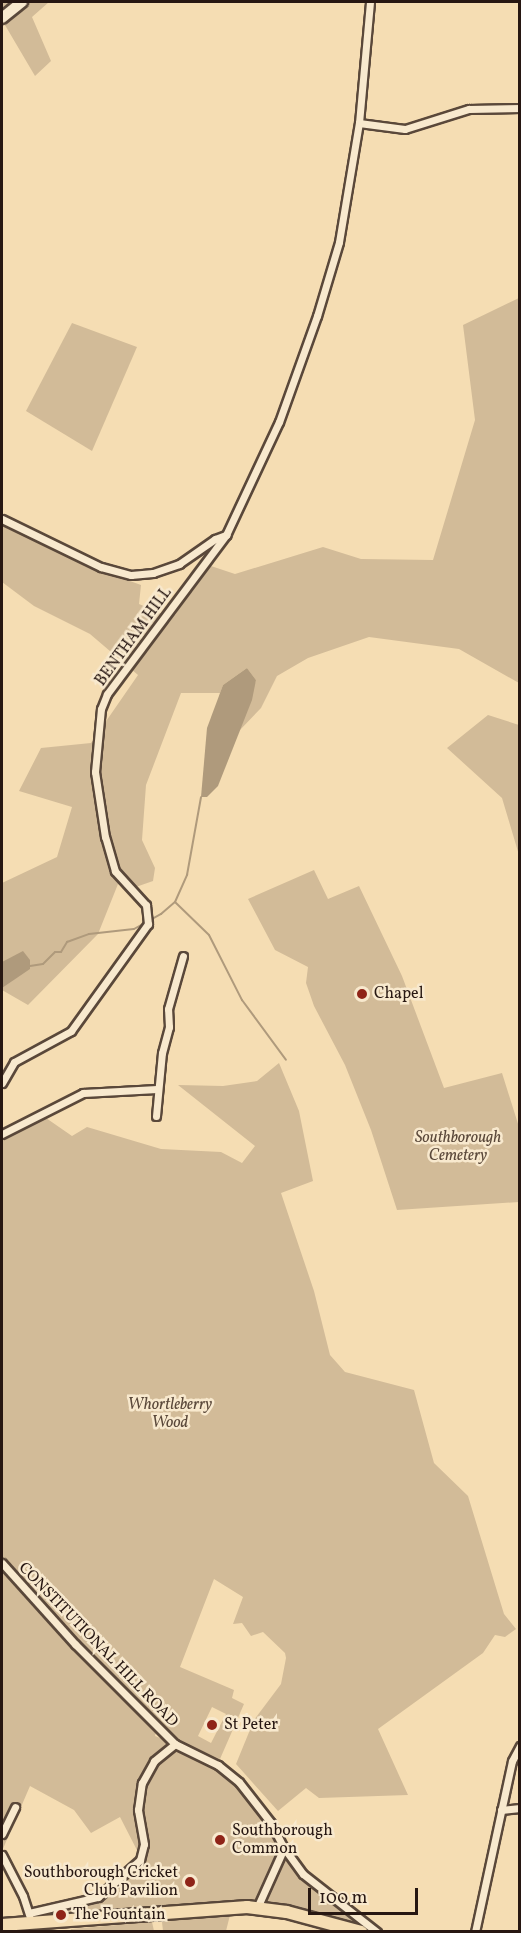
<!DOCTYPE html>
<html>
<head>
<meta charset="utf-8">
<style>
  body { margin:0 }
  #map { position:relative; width:521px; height:1933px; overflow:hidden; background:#f5ddb3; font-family:Vollkorn,serif }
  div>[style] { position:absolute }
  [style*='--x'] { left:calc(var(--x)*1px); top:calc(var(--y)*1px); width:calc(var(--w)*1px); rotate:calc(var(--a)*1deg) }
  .green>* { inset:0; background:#d2bb98 }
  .water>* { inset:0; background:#af9a7c }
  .stream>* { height:2px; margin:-1px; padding:0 1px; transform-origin:1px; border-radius:1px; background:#af9a7c }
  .roads { filter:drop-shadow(2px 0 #5a483a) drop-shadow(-2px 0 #5a483a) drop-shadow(0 2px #5a483a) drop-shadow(0 -2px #5a483a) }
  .street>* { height:7px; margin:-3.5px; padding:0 3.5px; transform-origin:3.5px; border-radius:3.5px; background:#f8e9ce }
  .secondary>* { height:10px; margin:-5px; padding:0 5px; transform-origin:5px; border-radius:5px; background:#f8e9ce }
  .highway>* { height:12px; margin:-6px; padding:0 6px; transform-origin:6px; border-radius:6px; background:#f5ddb3 }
  .dots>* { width:16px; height:16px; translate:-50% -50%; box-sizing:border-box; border:3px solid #f8e9ce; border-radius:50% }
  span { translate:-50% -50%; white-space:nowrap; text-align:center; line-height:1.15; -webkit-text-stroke:5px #f8e9ce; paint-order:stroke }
  .street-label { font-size:16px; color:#271712 }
  .poi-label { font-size:16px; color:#271712 }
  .left { translate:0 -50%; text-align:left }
  .right { translate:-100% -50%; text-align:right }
  .park-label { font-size:16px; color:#5a483a; font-style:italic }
  .frame { position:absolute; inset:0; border:3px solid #271712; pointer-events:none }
  .scale { position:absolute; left:308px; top:1888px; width:110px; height:27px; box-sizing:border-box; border:3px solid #271712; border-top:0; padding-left:8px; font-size:18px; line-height:21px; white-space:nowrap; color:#271712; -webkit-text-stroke:4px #f8e9ce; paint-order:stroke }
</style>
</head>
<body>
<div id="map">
  <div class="green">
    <i style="clip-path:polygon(2px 2px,49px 2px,32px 17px,51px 61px,35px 76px,2px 20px)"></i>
    <i style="clip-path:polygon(519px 298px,519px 683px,459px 649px,369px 637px,308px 658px,277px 676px,261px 708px,239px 731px,256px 680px,247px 668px,223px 685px,220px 693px,181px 693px,146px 785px,142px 840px,155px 868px,153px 881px,130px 889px,118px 884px,98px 934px,28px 1005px,2px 990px,2px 883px,57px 857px,72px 807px,19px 791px,41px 748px,91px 743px,138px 675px,90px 634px,34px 606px,2px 582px,2px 522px,37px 534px,83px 564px,141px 585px,139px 604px,160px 613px,175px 615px,208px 565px,235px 574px,323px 547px,361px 559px,433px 560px,475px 420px,463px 325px)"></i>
    <i style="clip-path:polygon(72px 323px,137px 347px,92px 451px,26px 411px)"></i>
    <i style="clip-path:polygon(488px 715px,519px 725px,519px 855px,502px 798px,447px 748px)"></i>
    <i style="clip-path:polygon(314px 870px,328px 899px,359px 886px,402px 976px,444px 1088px,502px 1073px,519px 1127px,519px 1202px,397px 1210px,371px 1130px,345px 1065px,314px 1006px,306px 983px,308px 967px,275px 950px,248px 899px)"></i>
    <i style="clip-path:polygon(evenodd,279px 1063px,299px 1111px,313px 1181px,281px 1193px,314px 1291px,330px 1355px,345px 1372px,414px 1390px,434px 1463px,468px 1496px,504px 1614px,516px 1629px,505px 1637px,495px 1635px,483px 1653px,378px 1729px,408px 1795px,319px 1798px,306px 1788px,278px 1811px,236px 1764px,254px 1720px,281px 1684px,286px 1658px,285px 1653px,263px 1632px,251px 1636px,242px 1623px,233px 1624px,243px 1597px,214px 1579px,180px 1667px,234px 1690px,232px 1698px,244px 1704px,220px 1759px,173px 1738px,159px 1722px,155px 1736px,175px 1744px,154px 1761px,142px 1783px,138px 1811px,144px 1844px,141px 1858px,120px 1817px,91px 1833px,74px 1810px,30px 1786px,2px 1851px,2px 1140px,46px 1118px,72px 1136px,87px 1127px,161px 1149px,221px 1152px,242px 1163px,255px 1146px,178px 1085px,223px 1086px,257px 1081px,279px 1063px,212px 1707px,226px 1714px,211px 1743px,198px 1736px,212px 1707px)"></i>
    <i style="clip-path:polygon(178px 1749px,214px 1766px,234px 1779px,266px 1821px,287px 1859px,299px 1875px,371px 1929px,318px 1914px,255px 1902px,63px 1916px,62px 1908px,96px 1900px,143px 1858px,146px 1840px,142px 1810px,144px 1784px,158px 1759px,169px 1751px)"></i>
    <i style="clip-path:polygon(230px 1915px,226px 1931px,163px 1931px,162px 1922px)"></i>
    <i style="clip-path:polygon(152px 1922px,154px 1931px,70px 1931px,71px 1929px)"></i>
  </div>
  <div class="water">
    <i style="clip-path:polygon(247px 668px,256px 680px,252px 700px,218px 786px,207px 797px,201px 797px,207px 728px,223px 685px)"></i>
    <i style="clip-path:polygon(23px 951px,30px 960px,30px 969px,2px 988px,2px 962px)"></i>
  </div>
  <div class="stream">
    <i style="--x:175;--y:902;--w:47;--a:44.1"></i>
    <i style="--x:209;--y:935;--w:73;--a:63.1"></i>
    <i style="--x:242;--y:1000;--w:74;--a:53.7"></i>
    <i style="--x:30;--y:966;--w:13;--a:-9"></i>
    <i style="--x:43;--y:964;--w:17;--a:-45"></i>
    <i style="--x:55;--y:952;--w:6;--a:0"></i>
    <i style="--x:61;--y:952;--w:12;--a:-59"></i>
    <i style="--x:67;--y:942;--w:23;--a:-20"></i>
    <i style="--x:89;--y:934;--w:45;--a:-6.3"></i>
    <i style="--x:134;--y:929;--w:31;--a:-29"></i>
    <i style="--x:161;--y:914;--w:18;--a:-41"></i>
    <i style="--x:175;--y:902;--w:30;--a:-66"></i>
    <i style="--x:187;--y:875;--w:79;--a:-79.8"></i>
  </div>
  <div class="roads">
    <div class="street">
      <i style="--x:359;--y:123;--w:46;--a:7.4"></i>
      <i style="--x:405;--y:129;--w:67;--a:-17.4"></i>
      <i style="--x:469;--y:109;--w:51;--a:-1.1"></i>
      <i style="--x:2;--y:519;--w:110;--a:25.9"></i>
      <i style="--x:101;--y:567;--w:31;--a:15"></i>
      <i style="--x:131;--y:575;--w:22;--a:-5"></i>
      <i style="--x:153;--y:573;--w:28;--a:-19"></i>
      <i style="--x:179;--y:564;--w:44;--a:-34.8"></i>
      <i style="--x:215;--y:539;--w:12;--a:-20"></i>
      <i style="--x:2;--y:1083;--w:24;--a:-60"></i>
      <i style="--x:14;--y:1062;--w:65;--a:-28.5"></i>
      <i style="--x:71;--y:1031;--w:132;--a:-54.3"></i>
      <i style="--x:148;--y:924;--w:19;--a:-96"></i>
      <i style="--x:146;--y:905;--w:46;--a:-132.4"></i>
      <i style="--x:115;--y:871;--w:35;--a:-106"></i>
      <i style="--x:105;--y:837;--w:66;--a:-98.7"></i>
      <i style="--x:95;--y:772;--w:63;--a:-84.6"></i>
      <i style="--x:101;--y:709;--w:16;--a:-68"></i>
      <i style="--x:107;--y:694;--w:199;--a:-53.2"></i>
      <i style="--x:226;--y:535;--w:125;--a:-64.9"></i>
      <i style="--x:279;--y:422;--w:113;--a:-70.3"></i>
      <i style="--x:317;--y:316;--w:77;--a:-73.4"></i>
      <i style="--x:339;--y:242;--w:121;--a:-80.5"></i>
      <i style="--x:359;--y:123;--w:121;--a:-84.8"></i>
      <i style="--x:156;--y:1116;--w:63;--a:-84.6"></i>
      <i style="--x:162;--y:1053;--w:27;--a:-75"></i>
      <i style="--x:169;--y:1027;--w:18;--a:-93"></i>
      <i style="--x:168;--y:1009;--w:55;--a:-74.2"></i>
      <i style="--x:2;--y:1134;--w:91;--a:-26.8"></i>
      <i style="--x:83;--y:1093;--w:74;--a:-3.1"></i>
      <i style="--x:2;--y:1563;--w:109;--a:48"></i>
      <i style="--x:75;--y:1644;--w:141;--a:45"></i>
      <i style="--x:175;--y:1744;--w:48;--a:26"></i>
      <i style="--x:218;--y:1765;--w:27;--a:39"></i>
      <i style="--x:239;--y:1782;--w:52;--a:52"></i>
      <i style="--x:271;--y:1823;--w:28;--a:63"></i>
      <i style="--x:284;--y:1848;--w:32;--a:54"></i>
      <i style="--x:303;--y:1874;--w:94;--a:38.1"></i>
      <i style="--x:501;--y:1810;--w:19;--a:-6"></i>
      <i style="--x:2;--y:1834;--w:30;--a:-64"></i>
      <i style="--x:2;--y:1855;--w:46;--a:62.9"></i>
      <i style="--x:23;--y:1896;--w:20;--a:72"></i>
      <i style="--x:257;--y:1908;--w:66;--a:-65.8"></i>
      <i style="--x:29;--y:1913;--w:71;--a:-13.1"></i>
      <i style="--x:98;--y:1897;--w:56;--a:-41.4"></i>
      <i style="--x:140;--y:1860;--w:16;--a:-76"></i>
      <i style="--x:144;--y:1844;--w:35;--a:-100"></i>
      <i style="--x:138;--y:1810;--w:27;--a:-82"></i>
      <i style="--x:142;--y:1783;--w:25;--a:-61"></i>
      <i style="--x:154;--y:1761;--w:27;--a:-39"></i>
      <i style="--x:475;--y:1932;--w:175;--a:-77.8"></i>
      <i style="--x:512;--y:1761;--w:17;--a:-62"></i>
    </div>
    <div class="secondary">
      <i style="--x:2;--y:18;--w:26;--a:-39"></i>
    </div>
    <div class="highway">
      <i style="--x:2;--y:1925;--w:246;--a:-4.2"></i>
      <i style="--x:247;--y:1907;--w:40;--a:7.1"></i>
      <i style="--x:287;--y:1912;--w:77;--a:15.1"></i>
    </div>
  </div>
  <div class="dots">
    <i style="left:362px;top:994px;background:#8f2418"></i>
    <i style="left:212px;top:1725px;background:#8f2418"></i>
    <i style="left:220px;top:1840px;background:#8f2418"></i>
    <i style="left:190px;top:1882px;background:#8f2418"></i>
    <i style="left:61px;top:1915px;background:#8f2418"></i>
  </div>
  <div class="street-label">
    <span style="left:134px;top:637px;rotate:-54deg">BENTHAM HILL</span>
    <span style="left:98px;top:1645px;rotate:46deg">CONSTITUTIONAL HILL ROAD</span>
  </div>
  <div class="poi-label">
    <span class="left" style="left:374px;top:994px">Chapel</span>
    <span class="left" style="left:224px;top:1725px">St Peter</span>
    <span class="left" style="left:232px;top:1840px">Southborough<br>Common</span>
    <span class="right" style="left:178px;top:1882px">Southborough Cricket<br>Club Pavilion</span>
    <span class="left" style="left:73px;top:1915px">The Fountain</span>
  </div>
  <div class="park-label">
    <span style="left:458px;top:1147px">Southborough<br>Cemetery</span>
    <span style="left:170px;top:1414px">Whortleberry<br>Wood</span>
  </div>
  <div class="frame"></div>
  <div class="scale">100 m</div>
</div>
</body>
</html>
